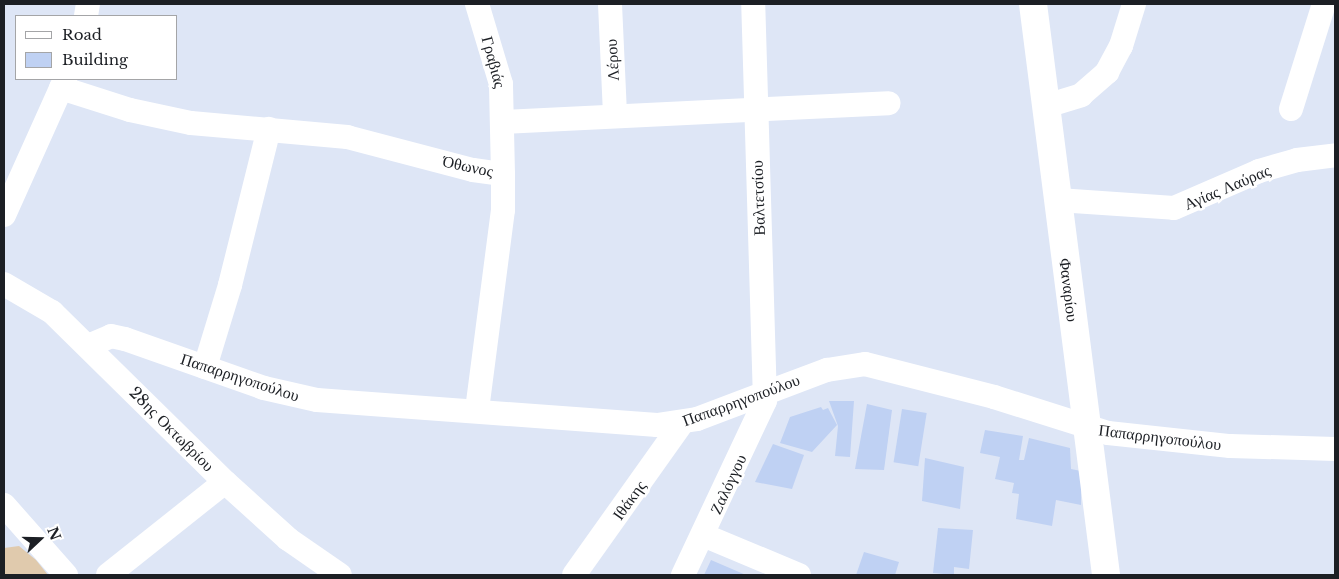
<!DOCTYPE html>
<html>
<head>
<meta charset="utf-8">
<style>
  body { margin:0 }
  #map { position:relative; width:1339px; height:579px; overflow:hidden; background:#dee6f6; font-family:"Libre Baskerville",serif }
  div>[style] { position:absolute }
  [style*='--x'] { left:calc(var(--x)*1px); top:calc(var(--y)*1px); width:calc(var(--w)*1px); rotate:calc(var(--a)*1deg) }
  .green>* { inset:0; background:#e0caad }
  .building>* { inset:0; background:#bfd1f3; transform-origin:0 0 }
  .minor>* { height:24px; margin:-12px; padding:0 12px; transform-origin:12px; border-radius:12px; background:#fff }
  .major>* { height:28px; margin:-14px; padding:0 14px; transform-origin:14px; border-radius:14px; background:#fff }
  span { translate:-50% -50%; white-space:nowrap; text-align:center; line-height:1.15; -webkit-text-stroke:5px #fff; paint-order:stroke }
  .street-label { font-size:16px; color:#1c1f24 }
  .frame { position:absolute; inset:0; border:5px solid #1c1f24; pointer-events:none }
  .legend { position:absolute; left:15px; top:15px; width:162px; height:65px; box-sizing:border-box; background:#fff; border:1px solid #a4a5a7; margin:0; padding:6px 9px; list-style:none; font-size:15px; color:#1c1f24 }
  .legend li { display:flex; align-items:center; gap:10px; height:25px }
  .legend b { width:25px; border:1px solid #a4a5a7 }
  .north { position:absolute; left:15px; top:514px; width:50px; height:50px; -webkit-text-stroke:4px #fff; paint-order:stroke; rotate:69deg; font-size:14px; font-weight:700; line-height:20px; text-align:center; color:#1c1f24 }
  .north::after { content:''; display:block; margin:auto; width:18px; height:22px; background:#1c1f24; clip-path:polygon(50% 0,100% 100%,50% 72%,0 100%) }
</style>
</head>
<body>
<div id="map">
  <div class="green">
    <i style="clip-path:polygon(19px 546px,36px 560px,48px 575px,4px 575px,4px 548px)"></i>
  </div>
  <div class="building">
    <i style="clip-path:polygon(829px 401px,854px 401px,850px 457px,835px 456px,838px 426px)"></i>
    <i style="clip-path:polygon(867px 404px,892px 410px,884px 470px,855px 469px)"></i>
    <i style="clip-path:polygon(821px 407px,823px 410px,828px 408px,837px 425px,812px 452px,780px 443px,790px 417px)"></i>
    <i style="left:902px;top:409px;width:25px;height:54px;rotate:9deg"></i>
    <i style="clip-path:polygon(985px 430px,1023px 436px,1019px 460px,1024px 460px,1029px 438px,1070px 448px,1071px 469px,1081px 471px,1081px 505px,1056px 500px,1052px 526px,1016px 519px,1019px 494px,1012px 493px,1014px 483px,995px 479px,1000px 457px,980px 453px)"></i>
    <i style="clip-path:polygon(773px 444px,804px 455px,792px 489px,755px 482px)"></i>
    <i style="clip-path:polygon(925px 458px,964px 467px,960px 509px,922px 501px)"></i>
    <i style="clip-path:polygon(938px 528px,973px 530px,969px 569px,954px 567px,954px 575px,933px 573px)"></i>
    <i style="clip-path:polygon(864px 552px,899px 562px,895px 575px,856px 575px)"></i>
    <i style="clip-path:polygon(711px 560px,746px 575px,704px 575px)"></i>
  </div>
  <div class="minor">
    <i style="--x:610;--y:4;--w:112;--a:87.4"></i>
    <i style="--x:86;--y:16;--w:12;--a:-81"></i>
    <i style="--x:61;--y:88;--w:72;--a:17.7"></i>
    <i style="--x:130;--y:110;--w:62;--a:12"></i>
    <i style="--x:191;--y:123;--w:157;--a:5.1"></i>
    <i style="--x:347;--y:137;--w:130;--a:14.7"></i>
    <i style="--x:473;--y:170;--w:30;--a:8"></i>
    <i style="--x:503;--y:174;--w:90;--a:-91.3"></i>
    <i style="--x:501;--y:84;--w:84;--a:-106.7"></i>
    <i style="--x:1046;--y:106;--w:37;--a:-17"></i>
    <i style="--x:1081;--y:95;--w:35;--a:-41"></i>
    <i style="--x:1107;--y:72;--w:30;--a:-62"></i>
    <i style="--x:1121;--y:46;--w:44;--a:-72.8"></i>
    <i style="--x:1291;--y:109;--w:110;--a:-72.6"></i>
    <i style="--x:503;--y:122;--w:386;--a:-2.8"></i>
    <i style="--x:1058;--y:200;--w:116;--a:3.9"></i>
    <i style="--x:1174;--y:208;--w:93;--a:-23.5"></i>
    <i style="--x:1259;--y:171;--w:40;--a:-16"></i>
    <i style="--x:1297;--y:160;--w:38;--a:-7"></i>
    <i style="--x:4;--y:215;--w:149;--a:-65.8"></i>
    <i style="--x:4;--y:284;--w:56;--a:30.3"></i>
    <i style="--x:52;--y:312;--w:243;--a:44.5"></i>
    <i style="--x:225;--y:482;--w:85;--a:42.1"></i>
    <i style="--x:288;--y:539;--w:63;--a:34.7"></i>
    <i style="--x:88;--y:346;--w:25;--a:-23"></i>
    <i style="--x:111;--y:336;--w:14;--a:12"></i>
    <i style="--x:125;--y:339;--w:147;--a:19.4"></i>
    <i style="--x:264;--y:388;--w:54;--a:12.8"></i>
    <i style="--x:317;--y:400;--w:341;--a:4.2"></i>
    <i style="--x:657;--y:425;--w:40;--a:-8.5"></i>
    <i style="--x:697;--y:419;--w:139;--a:-20.7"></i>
    <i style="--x:827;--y:370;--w:38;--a:-9"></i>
    <i style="--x:865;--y:364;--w:133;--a:14.3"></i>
    <i style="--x:994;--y:397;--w:120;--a:17.5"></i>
    <i style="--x:1108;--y:433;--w:123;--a:6.1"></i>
    <i style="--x:1230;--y:446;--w:105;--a:1.6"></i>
    <i style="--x:205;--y:367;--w:86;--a:-73"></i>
    <i style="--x:230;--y:285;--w:161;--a:-76"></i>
    <i style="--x:477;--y:410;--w:202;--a:-82.6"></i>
    <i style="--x:503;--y:210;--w:36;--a:-90"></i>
    <i style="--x:4;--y:505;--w:94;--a:48.5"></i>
    <i style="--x:703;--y:535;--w:104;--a:22.6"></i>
    <i style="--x:108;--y:575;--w:149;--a:-38.5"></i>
    <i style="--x:574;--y:575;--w:186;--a:-54.6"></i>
    <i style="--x:683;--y:575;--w:192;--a:-64.8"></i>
    <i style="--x:765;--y:401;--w:397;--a:-91.7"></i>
  </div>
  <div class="major">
    <i style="--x:1033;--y:4;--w:576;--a:82.71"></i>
  </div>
  <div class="street-label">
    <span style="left:612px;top:60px;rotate:-93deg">Λέρου</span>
    <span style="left:494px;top:62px;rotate:75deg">Γραβιάς</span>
    <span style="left:468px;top:166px;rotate:12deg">Όθωνος</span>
    <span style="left:1227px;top:187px;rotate:-23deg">Αγίας Λαύρας</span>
    <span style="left:758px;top:198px;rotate:-92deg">Βαλτετσίου</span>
    <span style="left:1069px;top:290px;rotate:83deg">Φαναρίου</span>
    <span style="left:240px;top:377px;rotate:18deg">Παπαρρηγοπούλου</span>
    <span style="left:741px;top:400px;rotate:-20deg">Παπαρρηγοπούλου</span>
    <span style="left:172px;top:429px;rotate:45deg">28ης Οκτωβρίου</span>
    <span style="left:1160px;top:437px;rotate:7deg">Παπαρρηγοπούλου</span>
    <span style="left:728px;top:484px;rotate:-65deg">Ζαλόγγου</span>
    <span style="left:629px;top:500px;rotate:-54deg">Ιθάκης</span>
  </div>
  <div class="frame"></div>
  <ul class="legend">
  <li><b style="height:6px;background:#fff"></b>Road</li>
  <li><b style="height:14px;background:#bfd1f3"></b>Building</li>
  </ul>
  <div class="north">N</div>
</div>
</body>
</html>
